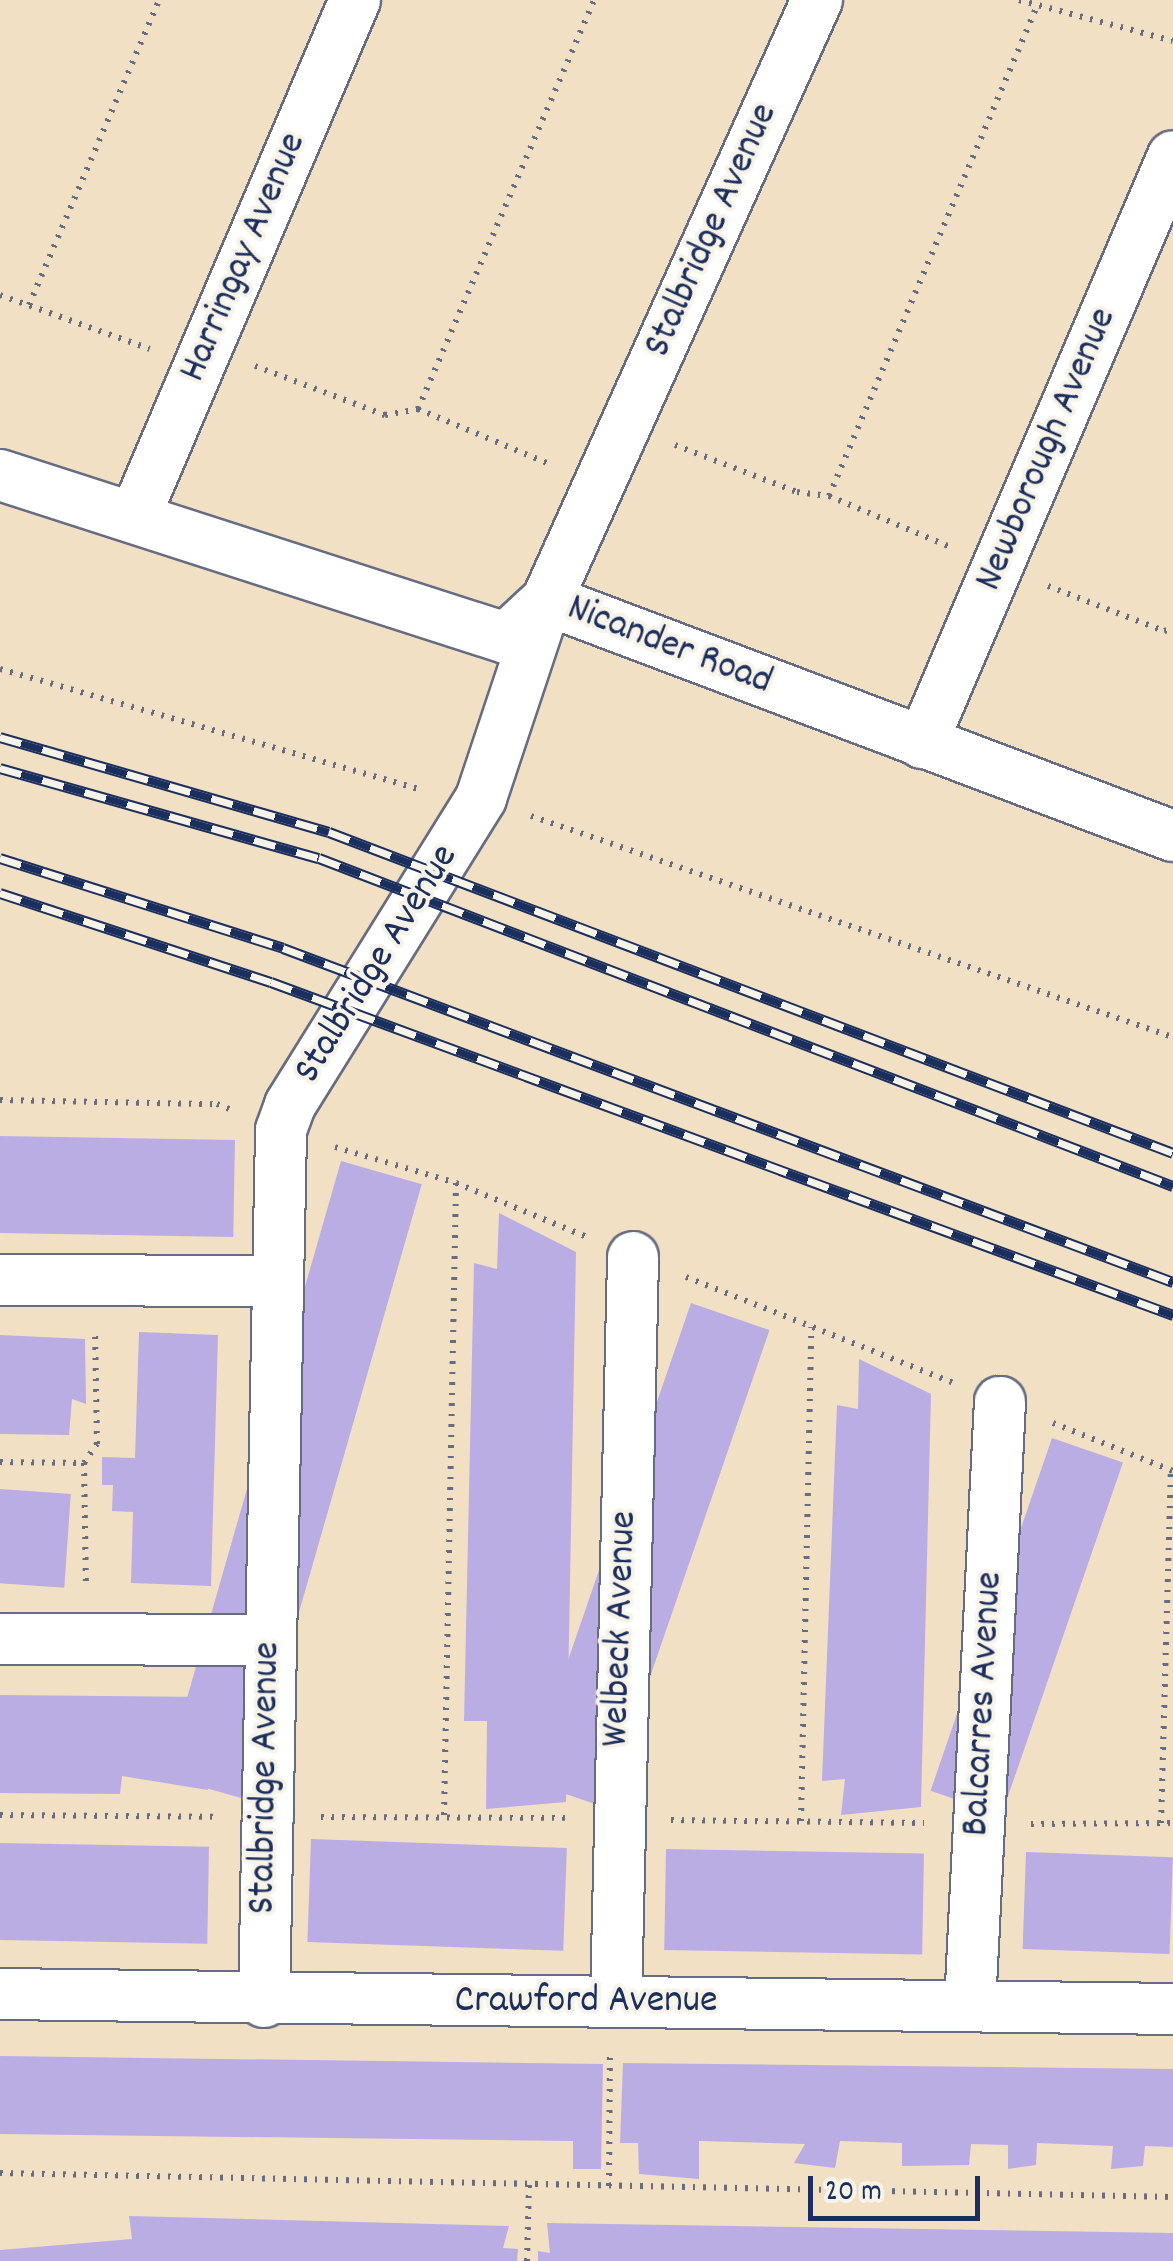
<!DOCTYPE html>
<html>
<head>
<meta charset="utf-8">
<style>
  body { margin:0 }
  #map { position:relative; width:1173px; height:2261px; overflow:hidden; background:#f2e0c4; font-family:Dekko,sans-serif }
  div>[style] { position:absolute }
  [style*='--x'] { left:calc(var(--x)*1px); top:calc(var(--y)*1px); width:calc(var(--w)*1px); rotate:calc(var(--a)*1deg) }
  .building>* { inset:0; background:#b9ade4; transform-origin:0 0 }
  .path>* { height:6px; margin-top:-3px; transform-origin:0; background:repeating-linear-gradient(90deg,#666d82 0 2.5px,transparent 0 10.5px) }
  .roads { filter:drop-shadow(2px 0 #666d82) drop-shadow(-2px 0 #666d82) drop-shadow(0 2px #666d82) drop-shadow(0 -2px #666d82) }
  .street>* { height:50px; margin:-25px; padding:0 25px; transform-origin:25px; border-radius:25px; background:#fff }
  .rail>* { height:11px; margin-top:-5.5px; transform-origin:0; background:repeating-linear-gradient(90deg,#f7f3e8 0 22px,#1b2f5e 0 44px); box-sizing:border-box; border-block:2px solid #1b2f5e }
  span { translate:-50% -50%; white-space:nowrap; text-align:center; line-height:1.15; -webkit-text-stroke:8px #f7f3e8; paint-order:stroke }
  .street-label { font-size:40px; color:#1b2f5e }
  .scale { position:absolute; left:808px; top:2176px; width:172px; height:45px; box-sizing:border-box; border:5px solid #1b2f5e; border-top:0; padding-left:12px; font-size:30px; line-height:35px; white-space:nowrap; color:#1b2f5e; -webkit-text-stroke:8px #f7f3e8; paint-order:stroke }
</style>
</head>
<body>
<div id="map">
  <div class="building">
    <i style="left:0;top:1136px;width:235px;height:97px;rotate:1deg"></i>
    <i style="left:341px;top:1161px;width:84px;height:640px;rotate:16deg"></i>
    <i style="clip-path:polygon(499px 1213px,576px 1252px,566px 1802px,486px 1809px,487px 1721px,464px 1721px,474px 1263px,497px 1269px)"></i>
    <i style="left:691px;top:1303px;width:83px;height:505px;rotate:19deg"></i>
    <i style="clip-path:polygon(139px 1332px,218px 1335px,211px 1586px,131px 1583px,133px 1512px,112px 1511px,113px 1485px,102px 1485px,102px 1457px,135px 1458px)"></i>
    <i style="clip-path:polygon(0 1335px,85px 1339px,86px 1404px,72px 1399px,69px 1435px,0 1434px)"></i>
    <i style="clip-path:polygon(859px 1359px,931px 1394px,921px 1807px,841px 1815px,845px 1779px,822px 1781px,837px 1405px,858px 1409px)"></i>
    <i style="left:1052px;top:1438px;width:75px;height:373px;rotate:19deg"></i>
    <i style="left:0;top:1489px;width:71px;height:94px;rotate:4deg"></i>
    <i style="clip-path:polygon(0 1695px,210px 1697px,208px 1790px,122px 1776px,120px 1794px,0 1793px)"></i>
    <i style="left:311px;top:1839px;width:256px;height:103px;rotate:2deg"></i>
    <i style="left:0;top:1843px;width:209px;height:97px;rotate:1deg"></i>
    <i style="left:666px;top:1849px;width:258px;height:101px;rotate:1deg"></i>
    <i style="left:1026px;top:1852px;width:147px;height:97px;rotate:2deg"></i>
    <i style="clip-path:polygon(0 2056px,603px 2064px,601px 2169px,573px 2169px,573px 2141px,0 2134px)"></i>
    <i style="clip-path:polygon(623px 2063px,1173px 2069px,1173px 2147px,1145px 2146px,1143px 2166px,1111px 2169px,1113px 2146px,1037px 2143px,1036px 2165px,1008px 2169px,1008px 2145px,971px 2144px,969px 2165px,902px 2166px,902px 2143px,840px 2141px,835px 2168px,794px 2163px,805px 2144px,699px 2141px,699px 2179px,639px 2174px,638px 2143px,620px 2143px)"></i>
    <i style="clip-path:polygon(129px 2216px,509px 2226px,503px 2248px,518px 2249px,517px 2261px,0 2261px,0 2250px,132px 2239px)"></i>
    <i style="clip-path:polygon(547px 2223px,1173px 2233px,1173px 2261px,538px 2261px,538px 2251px,550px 2253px)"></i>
  </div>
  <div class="path">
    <i style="--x:1019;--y:0;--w:159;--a:14.9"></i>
    <i style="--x:0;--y:295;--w:159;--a:19.8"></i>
    <i style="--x:29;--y:305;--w:332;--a:-66.9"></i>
    <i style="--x:255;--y:366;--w:139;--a:20.7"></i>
    <i style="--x:385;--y:415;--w:34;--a:-10"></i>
    <i style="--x:418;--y:409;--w:145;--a:22.7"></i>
    <i style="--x:418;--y:409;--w:445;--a:-66.7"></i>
    <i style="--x:675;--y:445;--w:131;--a:21.1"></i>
    <i style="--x:797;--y:492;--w:32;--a:7"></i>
    <i style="--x:829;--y:496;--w:129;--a:22.8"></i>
    <i style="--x:829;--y:496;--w:532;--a:-67"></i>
    <i style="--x:1048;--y:586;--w:124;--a:21.2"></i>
    <i style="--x:1164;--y:631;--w:9;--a:-13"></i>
    <i style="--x:0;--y:669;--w:439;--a:16"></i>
    <i style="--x:531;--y:816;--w:679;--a:19"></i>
    <i style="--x:0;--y:1100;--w:217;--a:1.1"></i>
    <i style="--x:217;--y:1104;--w:18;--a:22"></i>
    <i style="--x:335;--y:1147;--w:126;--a:16.6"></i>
    <i style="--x:456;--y:1183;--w:142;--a:22.4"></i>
    <i style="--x:686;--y:1277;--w:288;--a:21.6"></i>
    <i style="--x:1053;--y:1423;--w:129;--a:21.8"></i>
    <i style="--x:0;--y:1462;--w:84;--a:0.7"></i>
    <i style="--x:84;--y:1463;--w:23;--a:-56"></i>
    <i style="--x:97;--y:1444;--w:113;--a:-91"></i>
    <i style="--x:84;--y:1463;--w:124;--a:89.1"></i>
    <i style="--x:0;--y:1815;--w:214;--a:0.5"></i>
    <i style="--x:444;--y:1815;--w:632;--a:-88.91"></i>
    <i style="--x:321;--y:1817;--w:248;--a:0.2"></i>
    <i style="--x:671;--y:1820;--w:253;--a:0.7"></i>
    <i style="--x:801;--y:1821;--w:494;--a:-88.8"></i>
    <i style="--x:1161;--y:1823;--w:353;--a:-88.4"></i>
    <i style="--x:1031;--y:1824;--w:142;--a:-0.4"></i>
    <i style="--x:0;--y:2173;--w:1173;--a:1.17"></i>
    <i style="--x:609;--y:2186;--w:129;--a:-89.6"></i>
    <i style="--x:527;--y:2261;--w:77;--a:-88.5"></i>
  </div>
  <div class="roads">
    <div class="street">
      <i style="--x:0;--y:475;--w:532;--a:17.86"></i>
      <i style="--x:506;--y:638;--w:56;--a:-42.8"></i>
      <i style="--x:547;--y:600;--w:669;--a:20.66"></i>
      <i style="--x:135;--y:516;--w:561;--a:-66.91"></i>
      <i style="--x:922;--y:743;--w:638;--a:-66.85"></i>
      <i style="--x:0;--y:1280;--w:276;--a:0.2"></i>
      <i style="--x:0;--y:1639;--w:268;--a:0.2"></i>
      <i style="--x:0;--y:1994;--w:1173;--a:0.73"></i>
      <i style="--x:264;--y:2002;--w:872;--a:-88.88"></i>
      <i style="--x:281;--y:1130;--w:27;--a:-70"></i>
      <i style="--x:290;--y:1105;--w:362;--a:-58.1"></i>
      <i style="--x:481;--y:798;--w:209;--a:-71.6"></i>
      <i style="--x:547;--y:600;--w:658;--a:-65.77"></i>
      <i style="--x:616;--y:2002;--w:745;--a:-88.69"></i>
      <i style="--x:970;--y:2006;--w:605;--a:-87.16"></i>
    </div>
  </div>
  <div class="rail">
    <i style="--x:0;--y:737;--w:342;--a:16.1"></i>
    <i style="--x:329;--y:832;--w:903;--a:20.82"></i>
    <i style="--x:0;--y:768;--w:331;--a:15.8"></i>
    <i style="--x:319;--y:858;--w:915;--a:21.01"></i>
    <i style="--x:0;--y:858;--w:297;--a:17.6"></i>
    <i style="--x:283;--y:948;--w:951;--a:20.57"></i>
    <i style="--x:0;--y:893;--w:285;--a:18.2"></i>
    <i style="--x:271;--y:982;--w:962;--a:20.26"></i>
  </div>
  <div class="street-label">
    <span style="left:713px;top:231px;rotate:-66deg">Stalbridge Avenue</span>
    <span style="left:245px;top:258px;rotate:-67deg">Harringay Avenue</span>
    <span style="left:1048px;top:450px;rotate:-67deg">Newborough Avenue</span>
    <span style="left:669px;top:647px;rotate:21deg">Nicander Road</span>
    <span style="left:378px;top:965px;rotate:-58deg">Stalbridge Avenue</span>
    <span style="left:622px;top:1629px;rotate:-88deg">Welbeck Avenue</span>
    <span style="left:985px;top:1704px;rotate:-87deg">Balcarres Avenue</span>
    <span style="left:267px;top:1778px;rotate:-89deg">Stalbridge Avenue</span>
    <span style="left:586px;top:2003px">Crawford Avenue</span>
  </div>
  <div class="scale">20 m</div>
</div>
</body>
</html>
